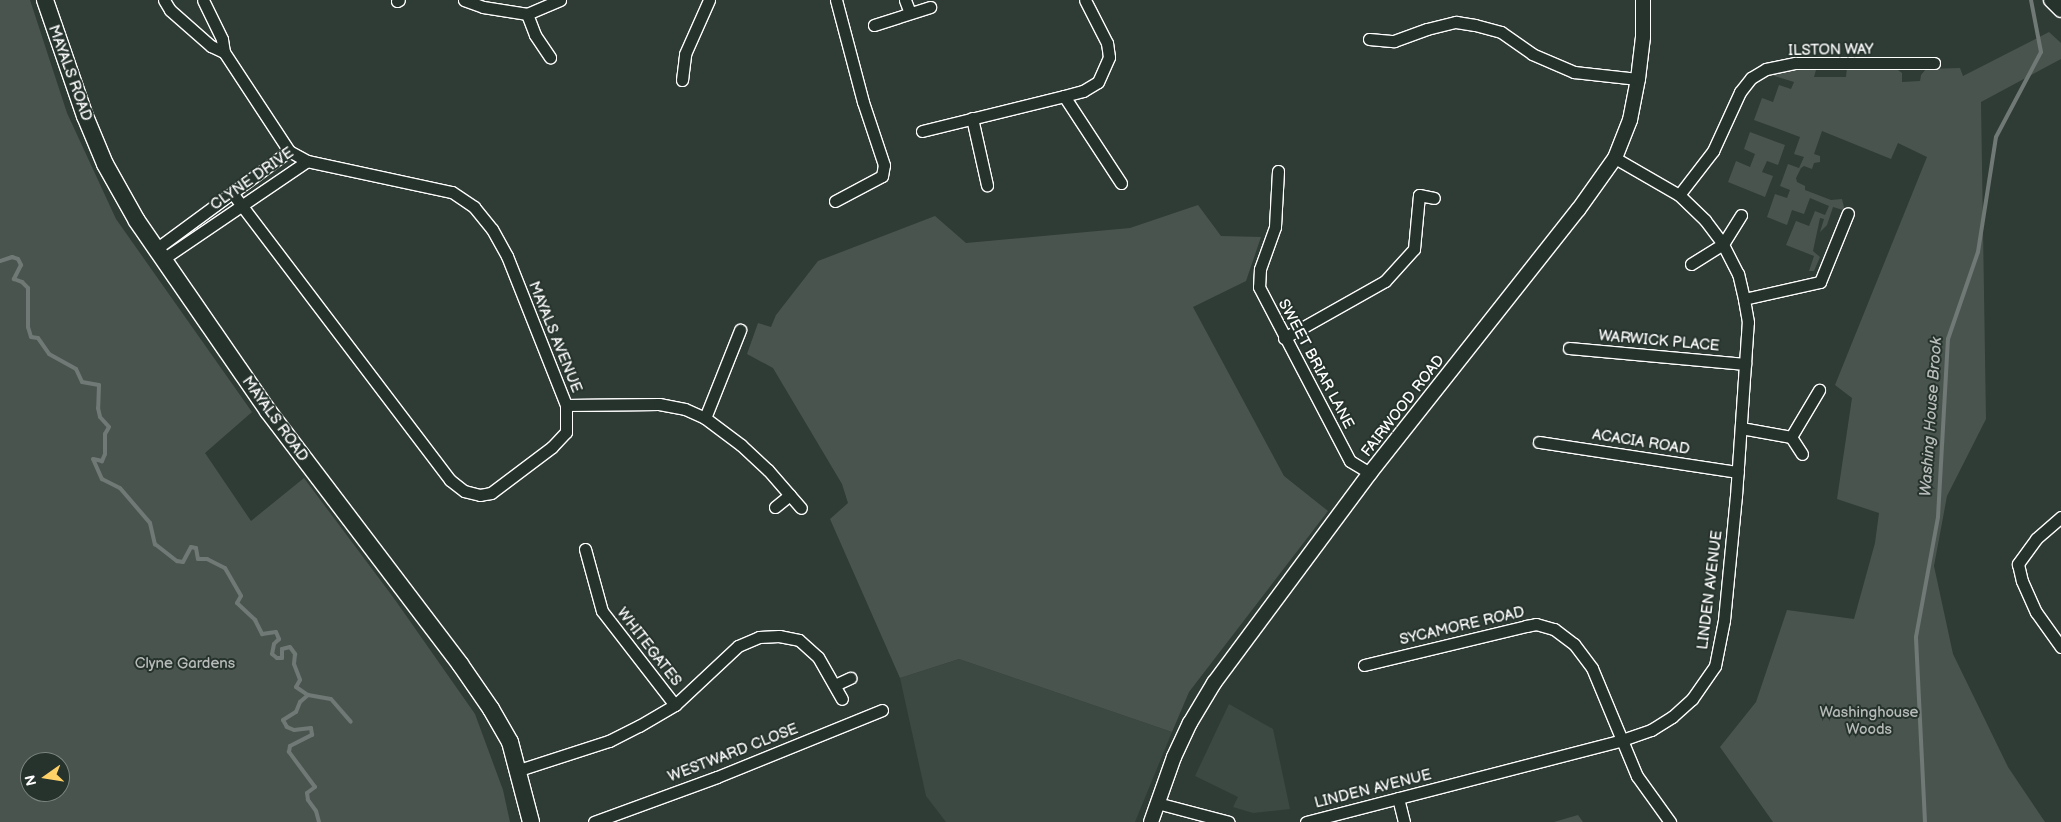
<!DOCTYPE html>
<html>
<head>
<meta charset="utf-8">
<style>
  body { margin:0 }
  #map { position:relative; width:2061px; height:822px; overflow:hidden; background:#2f3b35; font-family:"Balsamiq Sans",sans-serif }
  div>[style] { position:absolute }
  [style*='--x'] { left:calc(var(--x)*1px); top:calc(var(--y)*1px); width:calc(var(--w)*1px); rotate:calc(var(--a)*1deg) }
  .built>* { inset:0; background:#3c4842 }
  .green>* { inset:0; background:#4a544f }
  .stream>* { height:4px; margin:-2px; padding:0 2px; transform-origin:2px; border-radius:2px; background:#707975 }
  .roads { filter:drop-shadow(1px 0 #fff) drop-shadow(-1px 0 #fff) drop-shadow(0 1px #fff) drop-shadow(0 -1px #fff) }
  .minor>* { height:11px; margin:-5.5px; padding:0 5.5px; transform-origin:5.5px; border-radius:5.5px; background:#26332d }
  .tertiary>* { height:14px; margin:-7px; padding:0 7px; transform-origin:7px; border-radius:7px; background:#26332d }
  .secondary>* { height:16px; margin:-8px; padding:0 8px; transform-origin:8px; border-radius:8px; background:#26332d }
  span { translate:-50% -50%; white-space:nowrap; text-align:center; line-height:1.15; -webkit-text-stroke:4px #26332d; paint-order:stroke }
  .street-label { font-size:15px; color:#fff }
  .park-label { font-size:15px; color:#b7bbb9 }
  .water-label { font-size:16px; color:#b8bcba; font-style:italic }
  .north { position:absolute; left:20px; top:752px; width:50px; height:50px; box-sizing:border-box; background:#26332d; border:1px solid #7d8581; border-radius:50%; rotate:257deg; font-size:14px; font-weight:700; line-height:20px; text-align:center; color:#fff }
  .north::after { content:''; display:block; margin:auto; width:18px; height:22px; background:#ffd166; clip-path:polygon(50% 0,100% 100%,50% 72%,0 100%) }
</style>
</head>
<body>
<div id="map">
  <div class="built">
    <i style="clip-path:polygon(959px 659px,1172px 732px,1135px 822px,946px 822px,926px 796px,900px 678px)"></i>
    <i style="clip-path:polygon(1229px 704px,1273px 729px,1290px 809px,1253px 813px,1233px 807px,1238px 797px,1195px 776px)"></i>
  </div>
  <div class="green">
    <i style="clip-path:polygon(evenodd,0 0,30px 0,67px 113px,116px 219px,252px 412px,205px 453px,251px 521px,304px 478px,393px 597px,475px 714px,503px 790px,510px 822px,0 822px,0 0,30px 762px,60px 762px,60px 792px,30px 792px,30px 762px)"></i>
    <i style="clip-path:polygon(2049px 32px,2061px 43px,2061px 59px,1981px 102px,1986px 419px,1947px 496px,1934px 566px,1953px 654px,2008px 767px,2045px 822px,1773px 822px,1720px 747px,1756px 702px,1787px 610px,1854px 619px,1875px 543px,1879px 513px,1837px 499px,1852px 398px,1835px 385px,1927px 157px,1898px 143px,1891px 159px,1822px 131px,1814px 154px,1820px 156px,1820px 162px,1814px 163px,1812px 169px,1804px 166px,1801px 168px,1796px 178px,1797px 182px,1805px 186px,1805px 190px,1831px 200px,1842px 199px,1844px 207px,1843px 210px,1833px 207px,1827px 225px,1820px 232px,1824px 219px,1820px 218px,1813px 251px,1820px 257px,1814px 271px,1809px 271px,1814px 256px,1786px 245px,1796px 221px,1809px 226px,1815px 211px,1825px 215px,1829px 206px,1810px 198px,1804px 214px,1792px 210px,1787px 225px,1767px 217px,1775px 194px,1787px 198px,1790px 190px,1780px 186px,1788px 164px,1799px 168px,1804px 157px,1794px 154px,1800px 137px,1754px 120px,1762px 98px,1773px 102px,1779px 85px,1791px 89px,1794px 82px,1765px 73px,1812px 66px,1816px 70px,1814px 77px,1846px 77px,1847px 67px,1894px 67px,1902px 73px,1902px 82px,1920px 81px,1921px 75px,1926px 69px,1960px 68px,1963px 76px)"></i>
    <i style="clip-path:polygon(1750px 132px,1785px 145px,1778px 165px,1767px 161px,1762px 172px,1773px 176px,1765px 197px,1728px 182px,1736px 161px,1750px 167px,1755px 154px,1744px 149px)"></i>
    <i style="clip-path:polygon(1198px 205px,1221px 236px,1261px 237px,1246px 281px,1193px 307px,1284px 476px,1328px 511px,1189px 692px,1172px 732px,959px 659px,900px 678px,830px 519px,848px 503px,842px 484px,773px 368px,747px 354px,758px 323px,771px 327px,776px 315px,818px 261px,935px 216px,966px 243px,1130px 228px)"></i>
    <i style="clip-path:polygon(1578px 815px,1583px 822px,1554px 822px)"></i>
  </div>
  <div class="stream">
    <i style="--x:0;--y:261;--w:13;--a:-18"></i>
    <i style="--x:12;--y:257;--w:6;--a:18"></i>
    <i style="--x:18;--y:259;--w:7;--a:63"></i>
    <i style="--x:21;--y:265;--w:16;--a:117"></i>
    <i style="--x:14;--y:279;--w:9;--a:21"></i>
    <i style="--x:22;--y:282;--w:8;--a:45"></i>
    <i style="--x:28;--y:288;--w:39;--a:90"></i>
    <i style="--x:28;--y:327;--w:10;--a:73"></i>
    <i style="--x:31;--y:337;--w:7;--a:8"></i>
    <i style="--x:38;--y:338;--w:19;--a:55"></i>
    <i style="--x:49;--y:354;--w:31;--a:29"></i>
    <i style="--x:76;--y:369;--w:14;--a:65"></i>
    <i style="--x:82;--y:382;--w:17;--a:10"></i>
    <i style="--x:99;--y:385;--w:23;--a:92"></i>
    <i style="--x:98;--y:408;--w:9;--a:77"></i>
    <i style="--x:100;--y:417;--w:13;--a:48"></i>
    <i style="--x:109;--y:427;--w:8;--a:120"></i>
    <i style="--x:105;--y:434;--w:20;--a:90"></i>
    <i style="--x:105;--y:454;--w:8;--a:113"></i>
    <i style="--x:102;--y:461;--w:9;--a:-167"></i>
    <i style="--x:93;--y:459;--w:22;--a:66"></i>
    <i style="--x:102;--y:479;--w:20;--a:27"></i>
    <i style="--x:120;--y:488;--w:46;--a:49.4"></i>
    <i style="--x:150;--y:523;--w:22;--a:77"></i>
    <i style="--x:155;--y:544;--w:28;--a:38"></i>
    <i style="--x:177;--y:561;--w:6;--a:9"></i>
    <i style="--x:183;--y:562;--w:17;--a:-62"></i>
    <i style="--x:191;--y:547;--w:5;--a:11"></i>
    <i style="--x:196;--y:548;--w:11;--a:80"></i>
    <i style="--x:198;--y:559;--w:9;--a:0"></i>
    <i style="--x:207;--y:559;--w:20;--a:27"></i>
    <i style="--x:225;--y:568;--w:32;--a:60"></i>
    <i style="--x:241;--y:596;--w:8;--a:120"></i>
    <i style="--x:237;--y:603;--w:25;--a:43"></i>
    <i style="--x:255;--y:620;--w:16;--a:63"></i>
    <i style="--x:262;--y:634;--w:14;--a:-8"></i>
    <i style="--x:276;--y:632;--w:8;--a:67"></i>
    <i style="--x:279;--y:639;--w:7;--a:135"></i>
    <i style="--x:274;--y:644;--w:10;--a:101"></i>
    <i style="--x:272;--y:654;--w:6;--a:39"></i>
    <i style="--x:277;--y:658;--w:5;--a:0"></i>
    <i style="--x:282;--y:658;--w:9;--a:-90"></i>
    <i style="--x:282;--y:649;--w:8;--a:-14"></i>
    <i style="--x:290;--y:647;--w:9;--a:54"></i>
    <i style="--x:295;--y:654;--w:10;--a:96"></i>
    <i style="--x:294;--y:664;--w:17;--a:69"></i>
    <i style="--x:300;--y:680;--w:8;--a:120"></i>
    <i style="--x:296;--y:687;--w:14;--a:34"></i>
    <i style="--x:319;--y:822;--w:11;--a:-105"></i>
    <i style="--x:316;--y:811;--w:14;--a:-126"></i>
    <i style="--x:308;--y:800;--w:7;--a:-98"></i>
    <i style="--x:307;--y:793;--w:10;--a:-37"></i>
    <i style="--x:315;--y:787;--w:44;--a:-126.6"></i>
    <i style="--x:289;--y:752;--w:6;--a:-81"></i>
    <i style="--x:290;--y:746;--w:25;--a:-27"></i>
    <i style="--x:312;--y:735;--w:7;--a:-98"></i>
    <i style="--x:311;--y:728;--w:17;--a:173"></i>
    <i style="--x:294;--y:730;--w:8;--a:-157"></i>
    <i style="--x:287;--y:727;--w:8;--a:-120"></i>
    <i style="--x:283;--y:720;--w:15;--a:-32"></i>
    <i style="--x:296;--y:712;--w:11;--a:-68"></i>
    <i style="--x:300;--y:702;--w:11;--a:-41"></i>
    <i style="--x:308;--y:695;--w:23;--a:10"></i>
    <i style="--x:331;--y:699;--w:30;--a:49"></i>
    <i style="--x:1925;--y:822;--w:185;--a:-92.8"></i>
    <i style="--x:1916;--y:637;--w:122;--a:-79.6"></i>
    <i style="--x:1938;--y:517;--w:178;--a:-86.8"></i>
    <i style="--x:1948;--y:339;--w:92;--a:-71"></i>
    <i style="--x:1978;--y:252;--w:116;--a:-81.1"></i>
    <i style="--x:1996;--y:137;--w:96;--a:-62.1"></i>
    <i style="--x:2041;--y:52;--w:53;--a:-100.9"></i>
  </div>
  <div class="roads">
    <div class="minor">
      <i style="--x:164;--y:0;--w:12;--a:59"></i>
      <i style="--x:170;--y:10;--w:55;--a:41.3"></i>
      <i style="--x:211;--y:46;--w:14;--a:25"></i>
      <i style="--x:224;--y:52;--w:13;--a:-99"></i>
      <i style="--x:222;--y:39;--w:43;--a:-116"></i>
      <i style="--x:464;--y:0;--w:20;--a:20"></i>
      <i style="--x:483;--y:7;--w:45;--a:9"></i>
      <i style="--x:527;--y:14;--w:36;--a:-23"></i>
      <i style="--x:905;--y:0;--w:14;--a:69"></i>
      <i style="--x:397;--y:1;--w:2;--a:-27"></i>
      <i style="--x:527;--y:14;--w:22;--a:69"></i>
      <i style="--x:535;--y:35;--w:27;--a:56"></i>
      <i style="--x:874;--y:25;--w:59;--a:-17.8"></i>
      <i style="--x:1369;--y:39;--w:25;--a:5"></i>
      <i style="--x:1394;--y:41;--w:35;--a:-20"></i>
      <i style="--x:1427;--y:29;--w:30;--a:-14"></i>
      <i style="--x:1456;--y:22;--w:19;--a:9"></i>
      <i style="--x:1475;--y:25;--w:27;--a:15"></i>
      <i style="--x:1501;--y:32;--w:38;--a:35"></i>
      <i style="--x:1532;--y:54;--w:46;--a:23.2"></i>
      <i style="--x:1574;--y:72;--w:64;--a:6.2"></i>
      <i style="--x:224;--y:52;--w:118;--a:56.7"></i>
      <i style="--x:289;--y:151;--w:21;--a:29"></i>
      <i style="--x:307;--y:161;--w:148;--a:12.1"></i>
      <i style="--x:452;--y:192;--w:27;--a:34"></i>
      <i style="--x:474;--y:207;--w:28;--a:51"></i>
      <i style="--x:492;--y:229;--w:31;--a:61"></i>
      <i style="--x:507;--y:256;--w:160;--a:68.4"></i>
      <i style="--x:566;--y:405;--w:27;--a:90"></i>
      <i style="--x:566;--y:432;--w:21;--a:133"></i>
      <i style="--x:552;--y:447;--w:76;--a:143"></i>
      <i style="--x:491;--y:493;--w:11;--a:170"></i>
      <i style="--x:480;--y:495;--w:16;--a:-166"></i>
      <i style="--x:464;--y:491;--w:18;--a:-142"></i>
      <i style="--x:450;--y:480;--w:360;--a:-127.2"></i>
      <i style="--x:682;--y:80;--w:26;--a:-83"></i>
      <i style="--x:685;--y:54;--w:59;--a:-66"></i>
      <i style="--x:1064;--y:96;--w:104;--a:56.8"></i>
      <i style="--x:972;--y:118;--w:69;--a:77.4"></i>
      <i style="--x:922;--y:131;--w:146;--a:-13.8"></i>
      <i style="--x:1064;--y:96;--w:20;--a:-15"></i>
      <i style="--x:1083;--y:91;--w:17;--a:-31"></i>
      <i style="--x:1098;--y:82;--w:27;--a:-66"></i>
      <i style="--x:1109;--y:57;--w:14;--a:-98"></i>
      <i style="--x:1107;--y:43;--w:48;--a:-117.1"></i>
      <i style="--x:1278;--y:171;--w:56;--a:93.1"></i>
      <i style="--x:1275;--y:227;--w:45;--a:109.7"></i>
      <i style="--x:1260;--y:269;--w:18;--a:93"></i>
      <i style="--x:1259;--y:287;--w:196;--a:62.4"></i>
      <i style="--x:1350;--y:461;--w:23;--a:31"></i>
      <i style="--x:1679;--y:195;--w:56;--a:-52.3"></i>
      <i style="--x:1713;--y:151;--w:65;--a:-65.4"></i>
      <i style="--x:1740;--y:92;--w:18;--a:-52"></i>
      <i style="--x:1751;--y:78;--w:17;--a:-31"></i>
      <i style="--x:1766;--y:69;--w:30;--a:-12"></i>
      <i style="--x:1795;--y:63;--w:139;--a:0"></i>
      <i style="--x:835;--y:201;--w:53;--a:-28"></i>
      <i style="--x:882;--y:176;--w:11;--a:-80"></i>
      <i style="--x:884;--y:165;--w:66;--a:-108.4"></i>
      <i style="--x:863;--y:102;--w:106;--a:-104.8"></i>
      <i style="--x:156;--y:249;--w:165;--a:-36.4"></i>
      <i style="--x:163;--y:259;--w:174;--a:-34.2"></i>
      <i style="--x:1691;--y:264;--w:38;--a:-32"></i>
      <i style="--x:1723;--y:244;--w:34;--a:-58"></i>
      <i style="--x:1744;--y:299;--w:78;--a:-12.6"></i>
      <i style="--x:1820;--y:282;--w:74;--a:-67.9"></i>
      <i style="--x:1284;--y:338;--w:116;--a:-29.4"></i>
      <i style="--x:1385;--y:281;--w:43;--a:-47.8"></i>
      <i style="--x:1414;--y:249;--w:54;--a:-84.7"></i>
      <i style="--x:1419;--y:195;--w:15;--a:11"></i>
      <i style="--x:1569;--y:348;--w:177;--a:5.2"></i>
      <i style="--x:566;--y:405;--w:93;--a:-0.6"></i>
      <i style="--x:659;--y:404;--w:26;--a:11"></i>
      <i style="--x:685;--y:409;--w:22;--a:24"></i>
      <i style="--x:705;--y:418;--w:45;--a:36.9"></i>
      <i style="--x:741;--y:445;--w:37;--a:43"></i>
      <i style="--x:768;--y:470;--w:50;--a:49"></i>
      <i style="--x:705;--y:418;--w:95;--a:-68.3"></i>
      <i style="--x:1741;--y:428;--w:51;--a:10.2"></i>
      <i style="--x:1791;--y:437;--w:55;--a:-59.2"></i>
      <i style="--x:1791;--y:437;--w:20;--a:57"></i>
      <i style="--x:1539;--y:442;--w:201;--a:8.6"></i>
      <i style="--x:775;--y:507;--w:19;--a:-39"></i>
      <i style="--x:2061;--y:517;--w:33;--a:139"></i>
      <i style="--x:2036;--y:539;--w:31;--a:126"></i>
      <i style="--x:2018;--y:564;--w:17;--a:77"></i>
      <i style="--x:2022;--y:581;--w:34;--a:66"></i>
      <i style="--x:2036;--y:612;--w:43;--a:54.5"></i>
      <i style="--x:585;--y:549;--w:64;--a:74.7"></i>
      <i style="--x:602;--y:611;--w:119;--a:52.2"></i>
      <i style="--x:1364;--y:665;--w:167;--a:-13.5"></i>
      <i style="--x:1526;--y:626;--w:10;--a:-11"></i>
      <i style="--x:1536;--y:624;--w:19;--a:16"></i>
      <i style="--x:1554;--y:629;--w:25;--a:37"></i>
      <i style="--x:1574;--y:644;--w:30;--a:53"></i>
      <i style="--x:1592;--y:668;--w:117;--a:67.4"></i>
      <i style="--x:1637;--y:776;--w:57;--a:54.3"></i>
      <i style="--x:835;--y:685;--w:17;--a:-25"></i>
      <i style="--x:519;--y:770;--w:95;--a:-17.9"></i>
      <i style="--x:609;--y:741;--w:34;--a:-27"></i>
      <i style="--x:639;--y:726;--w:42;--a:-30.3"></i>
      <i style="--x:675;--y:705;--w:86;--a:-43.1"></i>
      <i style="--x:738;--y:646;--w:23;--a:-23"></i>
      <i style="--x:759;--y:637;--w:20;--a:-3"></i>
      <i style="--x:779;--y:636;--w:20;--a:11"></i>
      <i style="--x:799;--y:640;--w:25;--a:42"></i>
      <i style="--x:818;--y:657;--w:48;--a:60.3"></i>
      <i style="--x:1398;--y:798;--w:25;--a:76"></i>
      <i style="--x:1157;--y:803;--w:74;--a:14.8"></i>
      <i style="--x:594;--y:822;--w:131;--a:-20.1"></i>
      <i style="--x:717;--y:777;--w:178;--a:-22.1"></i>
      <i style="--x:1306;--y:822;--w:326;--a:-14.5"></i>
      <i style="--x:1622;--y:740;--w:31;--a:-19"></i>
      <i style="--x:1651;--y:730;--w:25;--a:-32"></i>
      <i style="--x:1672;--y:717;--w:27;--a:-42"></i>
      <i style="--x:1692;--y:699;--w:40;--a:-55.1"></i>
      <i style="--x:1715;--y:666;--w:47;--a:-78.9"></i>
      <i style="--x:1724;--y:620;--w:125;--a:-84.5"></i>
      <i style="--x:1736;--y:496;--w:174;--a:-86.1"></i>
      <i style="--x:1748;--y:322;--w:23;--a:-100"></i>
      <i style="--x:1744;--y:299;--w:26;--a:-103"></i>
      <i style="--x:1738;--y:274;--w:34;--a:-117"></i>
      <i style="--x:1723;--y:244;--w:30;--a:-127"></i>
      <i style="--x:1705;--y:220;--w:36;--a:-136"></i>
      <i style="--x:1679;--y:195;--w:74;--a:-150"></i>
    </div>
    <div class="tertiary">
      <i style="--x:2051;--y:0;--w:14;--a:45"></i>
      <i style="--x:1151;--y:822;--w:69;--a:-70.5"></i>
      <i style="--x:1174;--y:757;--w:38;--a:-65"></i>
      <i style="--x:1190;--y:723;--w:47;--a:-59"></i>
      <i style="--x:1214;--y:683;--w:262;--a:-53.4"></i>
      <i style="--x:1370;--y:473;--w:335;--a:-51.7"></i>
      <i style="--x:1578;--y:210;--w:64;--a:-54.6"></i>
      <i style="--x:1615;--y:158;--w:41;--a:-68.5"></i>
      <i style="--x:1630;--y:120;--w:42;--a:-79"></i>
      <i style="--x:1638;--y:79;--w:42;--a:-83.2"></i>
      <i style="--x:1643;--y:37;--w:37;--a:-90"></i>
    </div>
    <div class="secondary">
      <i style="--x:45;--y:0;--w:123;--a:71"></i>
      <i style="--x:85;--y:116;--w:52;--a:67.4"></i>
      <i style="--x:105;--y:164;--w:65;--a:60.7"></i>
      <i style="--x:137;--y:221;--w:231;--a:55.4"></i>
      <i style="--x:268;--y:411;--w:318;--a:52.8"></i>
      <i style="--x:460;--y:664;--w:55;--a:55.4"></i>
      <i style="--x:491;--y:709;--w:38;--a:60"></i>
      <i style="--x:510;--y:742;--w:83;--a:75.3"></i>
    </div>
  </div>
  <div class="street-label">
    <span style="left:1831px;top:50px;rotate:-1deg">ILSTON WAY</span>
    <span style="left:70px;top:73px;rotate:70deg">MAYALS ROAD</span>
    <span style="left:252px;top:179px;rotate:-35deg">CLYNE DRIVE</span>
    <span style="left:555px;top:337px;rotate:68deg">MAYALS AVENUE</span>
    <span style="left:1659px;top:341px;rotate:5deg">WARWICK PLACE</span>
    <span style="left:1316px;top:364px;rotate:62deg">SWEET BRIAR LANE</span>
    <span style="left:1403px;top:406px;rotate:-52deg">FAIRWOOD ROAD</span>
    <span style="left:275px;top:419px;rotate:54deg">MAYALS ROAD</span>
    <span style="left:1641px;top:442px;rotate:9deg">ACACIA ROAD</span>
    <span style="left:1710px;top:590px;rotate:-83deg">LINDEN AVENUE</span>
    <span style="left:1462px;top:626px;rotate:-13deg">SYCAMORE ROAD</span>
    <span style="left:649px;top:647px;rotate:52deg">WHITEGATES</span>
    <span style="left:733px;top:753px;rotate:-21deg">WESTWARD CLOSE</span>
    <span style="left:1373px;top:789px;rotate:-14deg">LINDEN AVENUE</span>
  </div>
  <div class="park-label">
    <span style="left:185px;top:664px">Clyne Gardens</span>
    <span style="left:1869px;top:721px">Washinghouse<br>Woods</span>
  </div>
  <div class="water-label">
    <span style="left:1932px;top:417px;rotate:-86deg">Washing House Brook</span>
  </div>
  <div class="north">N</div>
</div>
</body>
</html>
